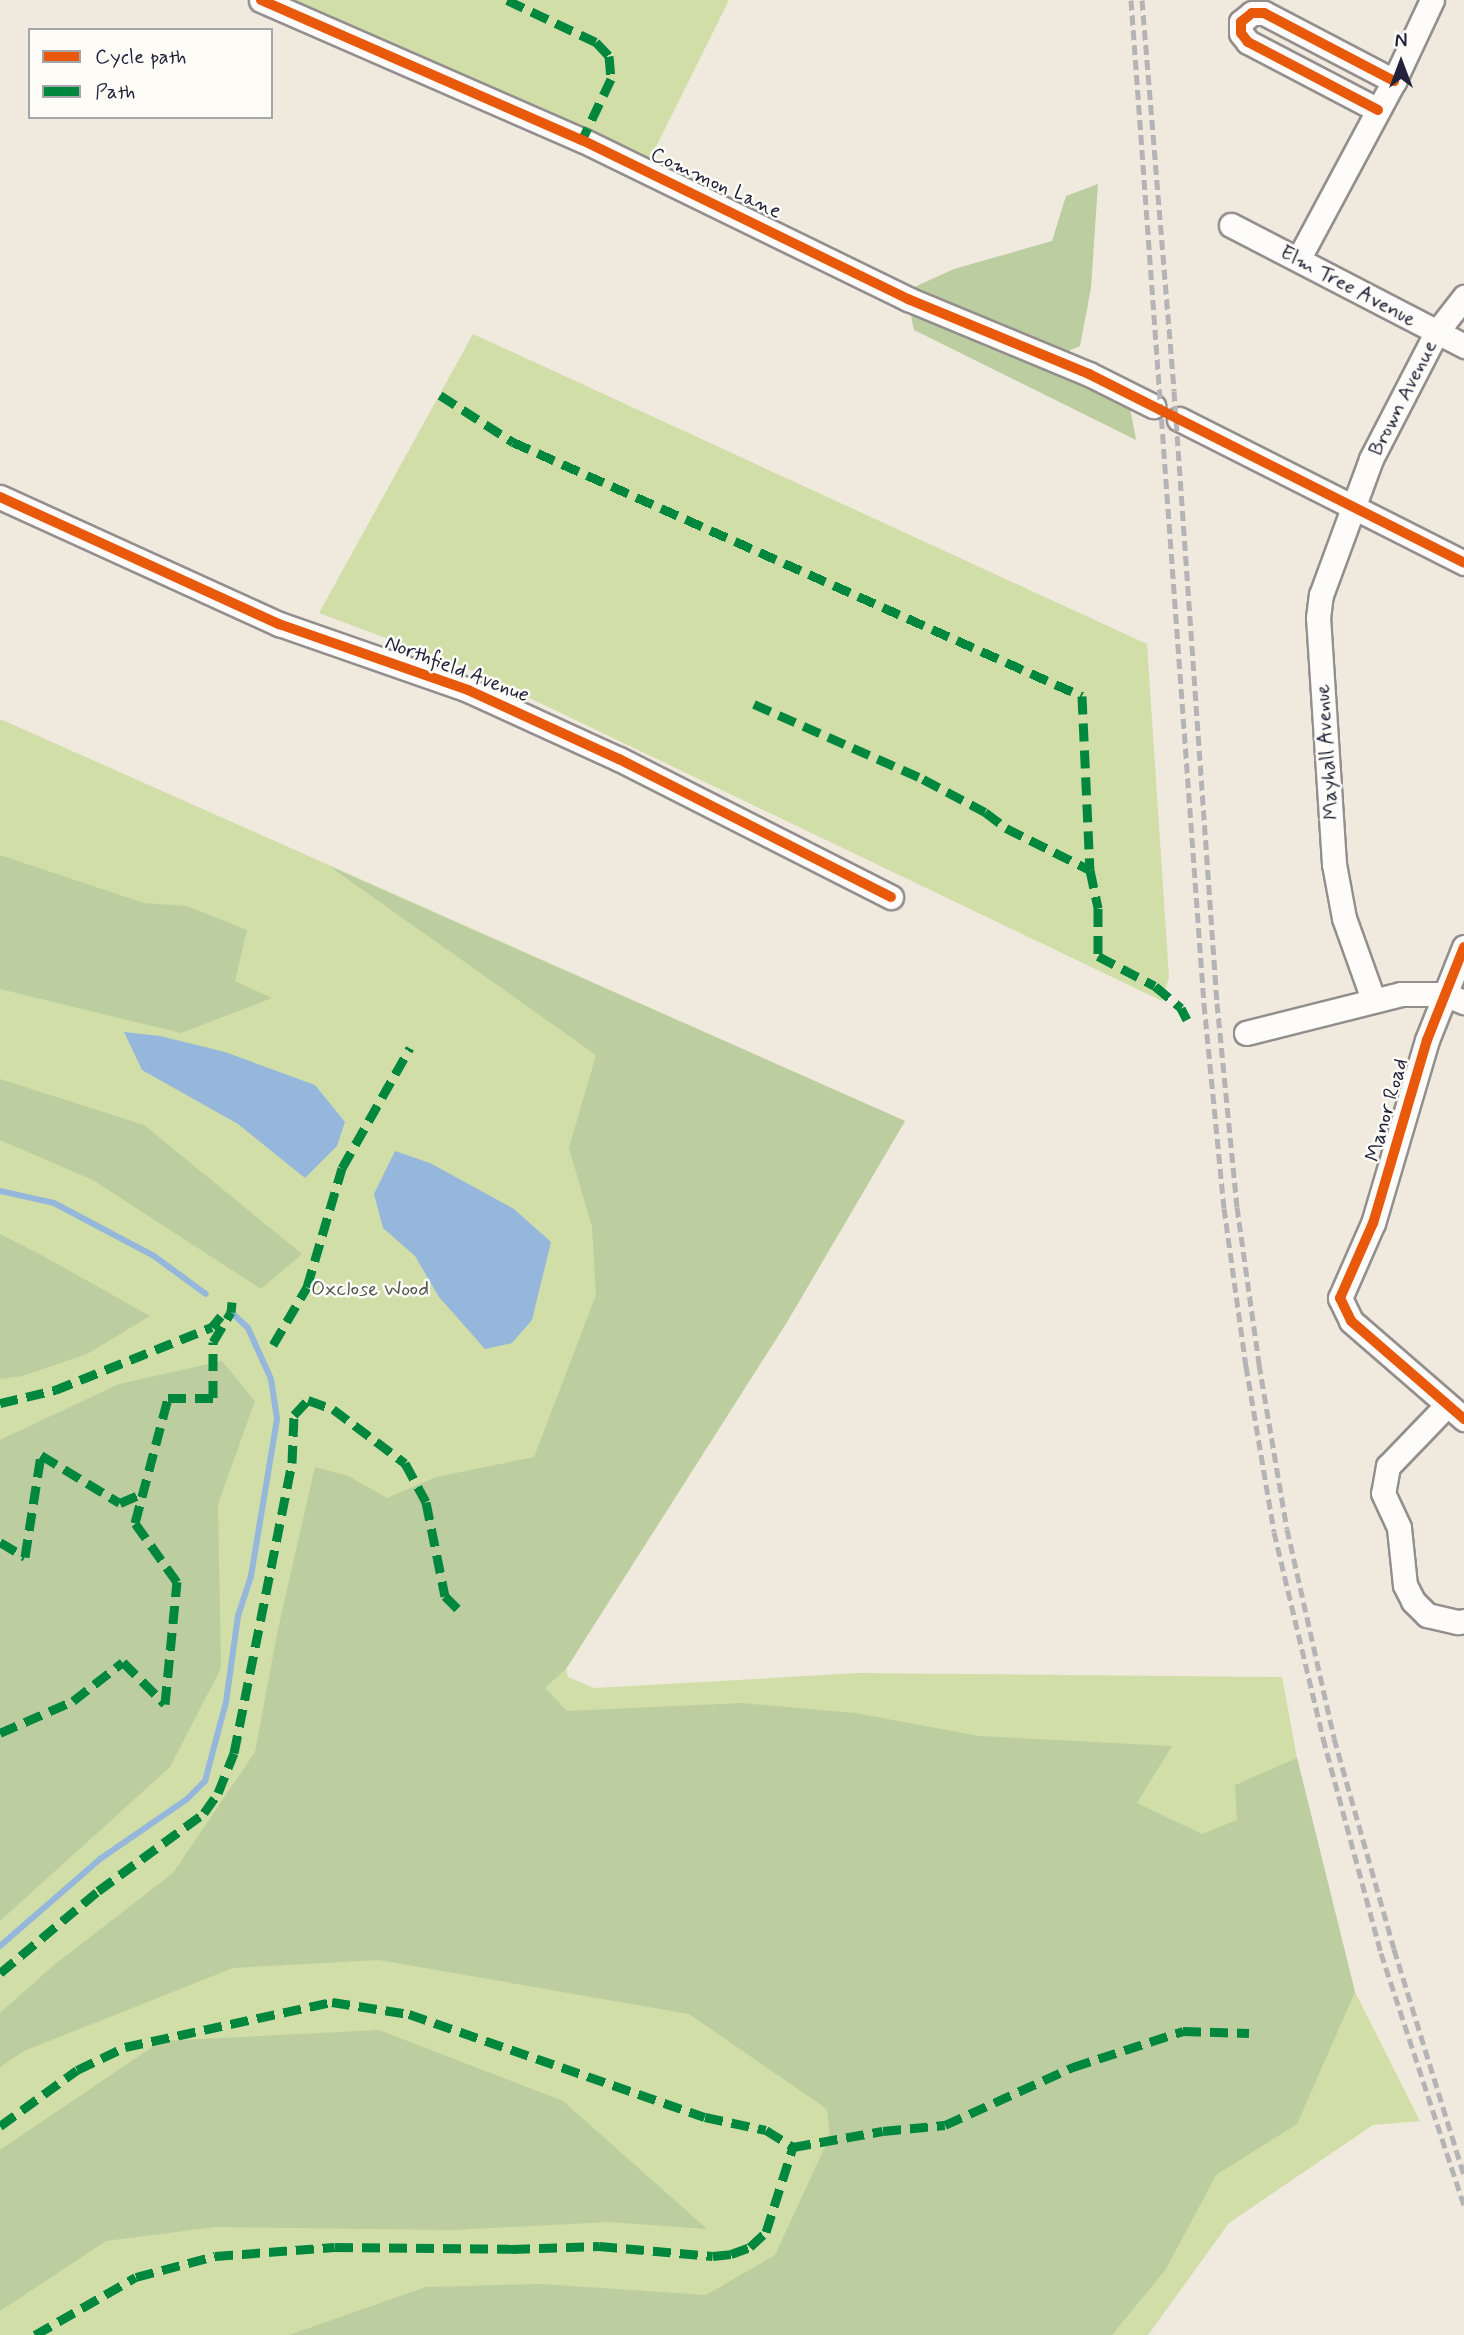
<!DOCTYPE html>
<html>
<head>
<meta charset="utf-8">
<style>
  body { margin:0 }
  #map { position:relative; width:1464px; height:2335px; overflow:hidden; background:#f0e9de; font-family:Mynerve,sans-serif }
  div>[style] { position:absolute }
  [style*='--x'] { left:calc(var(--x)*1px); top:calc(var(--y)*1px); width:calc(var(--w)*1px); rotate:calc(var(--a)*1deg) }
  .green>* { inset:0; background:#d1dea8 }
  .forest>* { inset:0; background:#bccd9f }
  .water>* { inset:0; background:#95b7db }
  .stream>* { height:6px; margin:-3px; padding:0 3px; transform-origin:3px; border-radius:3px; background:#95b7db }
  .roads { filter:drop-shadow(2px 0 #938f8e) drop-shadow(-2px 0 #938f8e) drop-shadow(0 2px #938f8e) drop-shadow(0 -2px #938f8e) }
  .minor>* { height:23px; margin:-11.5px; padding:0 11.5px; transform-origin:11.5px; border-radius:11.5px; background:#fdfcfa }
  .rail>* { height:5px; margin-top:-2.5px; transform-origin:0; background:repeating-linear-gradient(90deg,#b4b3b5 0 10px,transparent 0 15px) }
  .quiet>* { height:9px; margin-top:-4.5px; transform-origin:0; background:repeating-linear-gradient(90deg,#00873e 0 18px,transparent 0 27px) }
  .cycleway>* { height:10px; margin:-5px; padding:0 5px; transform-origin:5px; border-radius:5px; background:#e8590c }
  span { translate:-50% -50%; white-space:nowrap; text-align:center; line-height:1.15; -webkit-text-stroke:5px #fdfcf7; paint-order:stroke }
  .street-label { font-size:21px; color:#22223b }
  .park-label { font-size:21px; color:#4f584e }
  .legend { position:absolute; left:28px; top:28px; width:245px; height:91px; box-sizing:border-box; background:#fdfcf7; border:2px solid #a5a5ac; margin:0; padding:9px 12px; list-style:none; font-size:21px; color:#22223b }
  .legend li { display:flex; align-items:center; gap:14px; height:35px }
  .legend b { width:35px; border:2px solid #a5a5ac }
  .north { position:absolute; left:1366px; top:28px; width:70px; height:70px; -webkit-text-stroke:5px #fdfcf7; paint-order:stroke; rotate:0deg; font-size:19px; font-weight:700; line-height:28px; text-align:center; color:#22223b }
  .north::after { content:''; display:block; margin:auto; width:24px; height:32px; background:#22223b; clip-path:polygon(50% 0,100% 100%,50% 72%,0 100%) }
</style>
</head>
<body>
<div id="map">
  <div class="green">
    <i style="clip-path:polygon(291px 0,729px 0,649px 161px)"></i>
    <i style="clip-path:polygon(473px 334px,1147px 644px,1169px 977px,1162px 1001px,469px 669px,319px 613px)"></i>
    <i style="clip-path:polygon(0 719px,905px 1121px,787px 1322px,566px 1669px,568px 1677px,594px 1688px,859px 1673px,1282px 1677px,1297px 1758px,1355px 1992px,1420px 2121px,1373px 2125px,1229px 2223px,1148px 2335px,0 2335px)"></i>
  </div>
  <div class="forest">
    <i style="clip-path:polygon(1098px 184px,1091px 288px,1080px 346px,1062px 354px,910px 289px,954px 269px,1052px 241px,1066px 196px)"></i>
    <i style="clip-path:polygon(923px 310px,1119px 398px,1130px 408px,1136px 440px,914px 330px,911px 315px)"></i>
    <i style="clip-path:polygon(0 855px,144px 903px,187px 906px,247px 930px,235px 981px,272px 998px,181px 1033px,0 989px)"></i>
    <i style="clip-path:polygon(329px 866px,905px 1121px,787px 1322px,566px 1669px,545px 1688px,567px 1711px,742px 1703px,855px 1713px,979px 1736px,1172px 1746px,1137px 1803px,1202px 1834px,1237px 1820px,1235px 1785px,1297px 1758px,1355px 1992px,1297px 2124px,1216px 2175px,1166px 2269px,1112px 2335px,289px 2335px,426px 2287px,540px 2284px,706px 2295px,775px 2255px,830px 2136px,827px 2109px,689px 2014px,379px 1960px,233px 1968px,24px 2051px,0 2067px,0 2013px,54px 1965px,173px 1873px,255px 1752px,278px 1629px,315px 1467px,348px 1476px,387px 1498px,436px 1477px,534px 1457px,596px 1295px,592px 1227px,569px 1148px,596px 1055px)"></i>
    <i style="clip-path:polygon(0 1079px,144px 1125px,302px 1254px,261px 1289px,93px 1180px,0 1140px)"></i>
    <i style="clip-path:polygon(0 1234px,43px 1256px,150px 1316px,87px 1354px,22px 1376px,0 1379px)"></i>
    <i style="clip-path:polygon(222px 1361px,255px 1401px,218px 1504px,221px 1668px,170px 1767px,0 1921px,0 1440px,119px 1384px)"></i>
    <i style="clip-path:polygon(379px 2030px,563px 2101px,707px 2229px,608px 2222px,452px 2230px,215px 2227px,106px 2241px,0 2311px,0 2150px,161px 2041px)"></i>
  </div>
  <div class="water">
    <i style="clip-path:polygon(124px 1032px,160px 1036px,225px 1052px,315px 1085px,345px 1122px,337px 1146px,305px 1178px,238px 1124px,142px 1070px)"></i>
    <i style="clip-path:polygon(395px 1151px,430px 1163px,514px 1209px,551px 1242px,532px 1320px,512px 1343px,485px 1349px,439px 1297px,415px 1256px,383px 1228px,374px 1194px)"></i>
  </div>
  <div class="stream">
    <i style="--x:0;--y:1191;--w:55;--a:12.5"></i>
    <i style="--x:54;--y:1203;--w:113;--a:27.9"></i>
    <i style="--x:154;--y:1256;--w:64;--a:36.2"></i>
    <i style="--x:0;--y:1946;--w:133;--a:-41"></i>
    <i style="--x:100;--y:1859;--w:104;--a:-34.5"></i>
    <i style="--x:186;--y:1800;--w:27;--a:-45"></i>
    <i style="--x:205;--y:1781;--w:82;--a:-75.1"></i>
    <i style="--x:226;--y:1702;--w:87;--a:-82.1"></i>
    <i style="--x:238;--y:1616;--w:42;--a:-72"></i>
    <i style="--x:251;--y:1576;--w:159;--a:-80.6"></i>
    <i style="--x:277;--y:1419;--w:40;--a:-98.5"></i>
    <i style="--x:271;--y:1379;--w:56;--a:-114.3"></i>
    <i style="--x:248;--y:1328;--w:23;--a:-137"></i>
  </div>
  <div class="roads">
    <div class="minor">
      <i style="--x:261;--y:0;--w:350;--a:23.6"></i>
      <i style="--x:582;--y:140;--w:363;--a:26"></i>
      <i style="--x:908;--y:299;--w:196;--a:22.5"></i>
      <i style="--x:1089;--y:374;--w:72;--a:26.6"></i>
      <i style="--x:1378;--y:110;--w:147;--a:-152.4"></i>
      <i style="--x:1248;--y:42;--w:11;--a:-128"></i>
      <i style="--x:1241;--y:33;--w:11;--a:-90"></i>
      <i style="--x:1241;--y:22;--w:14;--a:-39"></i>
      <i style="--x:1252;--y:13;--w:12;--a:0"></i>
      <i style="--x:1264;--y:13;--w:147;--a:27.6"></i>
      <i style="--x:1231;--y:225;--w:263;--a:27.4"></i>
      <i style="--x:1299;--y:258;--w:201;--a:-61.8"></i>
      <i style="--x:1394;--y:81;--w:89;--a:-64.9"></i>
      <i style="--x:1179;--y:419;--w:319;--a:26.8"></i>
      <i style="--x:0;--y:497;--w:307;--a:24.5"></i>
      <i style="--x:279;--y:624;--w:200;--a:19.2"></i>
      <i style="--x:468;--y:690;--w:166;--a:24.6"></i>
      <i style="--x:619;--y:759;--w:305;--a:26.9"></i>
      <i style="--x:1464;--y:947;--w:100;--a:111.7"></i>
      <i style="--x:1427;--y:1040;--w:191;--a:106.4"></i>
      <i style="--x:1373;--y:1223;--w:82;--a:113.7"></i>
      <i style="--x:1340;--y:1298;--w:25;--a:64"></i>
      <i style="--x:1351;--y:1321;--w:150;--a:40.9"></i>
      <i style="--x:1373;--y:999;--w:86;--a:-109.7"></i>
      <i style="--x:1344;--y:918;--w:55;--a:-100.5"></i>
      <i style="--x:1334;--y:864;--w:247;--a:-93.7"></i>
      <i style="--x:1318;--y:618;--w:23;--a:-83"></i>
      <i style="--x:1321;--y:595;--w:145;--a:-69.8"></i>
      <i style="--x:1371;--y:459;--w:142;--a:-62.7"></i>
      <i style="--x:1436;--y:333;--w:46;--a:-52.1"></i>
      <i style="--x:1246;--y:1033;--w:160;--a:-14.1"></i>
      <i style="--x:1401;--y:994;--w:43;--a:0"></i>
      <i style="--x:1444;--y:994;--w:22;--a:22"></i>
      <i style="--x:1447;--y:1405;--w:85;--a:134"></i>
      <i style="--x:1388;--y:1466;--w:27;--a:100"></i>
      <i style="--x:1383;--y:1493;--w:38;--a:65"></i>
      <i style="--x:1399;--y:1528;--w:57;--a:84"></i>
      <i style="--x:1405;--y:1585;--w:18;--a:63"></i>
      <i style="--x:1413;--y:1601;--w:20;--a:45"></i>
      <i style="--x:1427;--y:1615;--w:32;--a:13"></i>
      <i style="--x:1458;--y:1622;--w:6;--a:-9"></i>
    </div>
  </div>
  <div class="rail">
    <i style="--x:1131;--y:0;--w:1007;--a:85.84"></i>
    <i style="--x:1204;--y:1004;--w:205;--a:84.4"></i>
    <i style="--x:1224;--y:1208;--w:160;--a:82.1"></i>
    <i style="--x:1246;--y:1366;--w:168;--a:80.4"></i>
    <i style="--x:1274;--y:1532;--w:212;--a:76.6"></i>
    <i style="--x:1323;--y:1738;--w:223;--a:74.9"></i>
    <i style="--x:1381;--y:1953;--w:266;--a:71.8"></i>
    <i style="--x:1142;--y:0;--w:392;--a:85.3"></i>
    <i style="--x:1174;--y:391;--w:614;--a:85.98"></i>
    <i style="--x:1217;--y:1003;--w:205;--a:84.4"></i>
    <i style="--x:1237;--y:1207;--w:159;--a:82"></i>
    <i style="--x:1259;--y:1364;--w:167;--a:80.4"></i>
    <i style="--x:1287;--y:1529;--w:214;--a:77.3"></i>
    <i style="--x:1334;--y:1738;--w:219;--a:74.1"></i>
    <i style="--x:1394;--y:1949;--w:237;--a:72.8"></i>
  </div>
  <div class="quiet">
    <i style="--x:507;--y:0;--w:98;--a:25.3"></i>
    <i style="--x:596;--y:42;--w:19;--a:47"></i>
    <i style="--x:609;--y:56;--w:23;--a:85"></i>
    <i style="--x:611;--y:79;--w:68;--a:115.4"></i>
    <i style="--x:440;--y:395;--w:87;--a:32.8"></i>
    <i style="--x:513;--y:442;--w:623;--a:24.06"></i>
    <i style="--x:1082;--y:696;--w:174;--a:87.4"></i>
    <i style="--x:754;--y:704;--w:185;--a:23.9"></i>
    <i style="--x:923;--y:779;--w:70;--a:28"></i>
    <i style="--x:985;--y:812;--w:26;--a:37"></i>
    <i style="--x:1006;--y:828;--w:94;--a:26.6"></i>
    <i style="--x:1090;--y:870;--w:39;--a:78"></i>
    <i style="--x:1098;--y:908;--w:48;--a:90"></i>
    <i style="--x:1098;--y:956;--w:64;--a:27.8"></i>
    <i style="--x:1155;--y:986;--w:34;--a:40"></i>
    <i style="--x:1181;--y:1008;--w:13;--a:63"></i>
    <i style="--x:273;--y:1345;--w:67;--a:-59.6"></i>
    <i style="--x:307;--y:1287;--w:124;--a:-73.6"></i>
    <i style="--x:342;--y:1168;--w:138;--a:-60.5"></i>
    <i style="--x:0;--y:1403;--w:57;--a:-13.3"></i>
    <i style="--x:55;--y:1390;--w:169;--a:-21.9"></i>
    <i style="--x:212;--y:1327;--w:14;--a:-51"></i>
    <i style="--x:0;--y:1542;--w:29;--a:31"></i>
    <i style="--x:25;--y:1557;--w:103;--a:-81.1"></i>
    <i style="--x:41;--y:1455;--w:92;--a:31.3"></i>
    <i style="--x:120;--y:1503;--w:25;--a:-23"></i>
    <i style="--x:0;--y:1733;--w:80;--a:-23.7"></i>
    <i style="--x:73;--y:1701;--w:63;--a:-38"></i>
    <i style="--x:123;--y:1662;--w:59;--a:45"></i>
    <i style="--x:165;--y:1704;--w:123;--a:-84.4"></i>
    <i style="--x:177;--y:1582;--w:72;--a:-125.4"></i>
    <i style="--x:135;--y:1523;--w:129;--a:-75.2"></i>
    <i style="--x:168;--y:1398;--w:45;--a:0"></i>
    <i style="--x:213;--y:1398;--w:56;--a:-90"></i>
    <i style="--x:213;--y:1342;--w:35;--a:-59"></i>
    <i style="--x:231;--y:1312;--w:10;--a:-84"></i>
    <i style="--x:0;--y:1973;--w:128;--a:-39.9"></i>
    <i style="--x:98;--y:1891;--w:132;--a:-36.3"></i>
    <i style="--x:204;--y:1813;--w:24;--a:-55"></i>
    <i style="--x:218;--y:1793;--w:43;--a:-68.2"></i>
    <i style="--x:234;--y:1753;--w:296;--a:-78.7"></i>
    <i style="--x:292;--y:1463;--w:48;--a:-87.6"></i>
    <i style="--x:294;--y:1415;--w:21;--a:-47"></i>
    <i style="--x:308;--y:1400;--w:27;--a:20"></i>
    <i style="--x:333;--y:1409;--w:90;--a:36.9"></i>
    <i style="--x:405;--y:1463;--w:44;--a:61.7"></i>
    <i style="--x:426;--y:1502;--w:96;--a:78.6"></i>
    <i style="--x:445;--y:1596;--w:21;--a:45"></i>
    <i style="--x:0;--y:2126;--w:95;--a:-36"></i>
    <i style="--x:77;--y:2070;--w:53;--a:-25.6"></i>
    <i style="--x:125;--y:2047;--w:212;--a:-12.3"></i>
    <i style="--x:332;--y:2002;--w:78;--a:8.9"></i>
    <i style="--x:409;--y:2014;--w:313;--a:19.2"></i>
    <i style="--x:705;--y:2117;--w:62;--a:12"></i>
    <i style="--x:766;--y:2130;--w:32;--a:32"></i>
    <i style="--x:793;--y:2147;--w:91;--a:-10.1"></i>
    <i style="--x:883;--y:2131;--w:62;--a:-5.5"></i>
    <i style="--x:945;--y:2125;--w:141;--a:-24.4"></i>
    <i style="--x:1073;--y:2067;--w:116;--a:-18.1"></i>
    <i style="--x:1183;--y:2031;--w:66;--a:1.7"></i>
    <i style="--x:35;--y:2335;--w:116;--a:-29.9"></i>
    <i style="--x:136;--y:2277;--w:82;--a:-14.9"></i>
    <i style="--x:215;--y:2256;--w:120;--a:-4.3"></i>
    <i style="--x:335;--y:2247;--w:177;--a:0.6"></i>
    <i style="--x:512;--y:2249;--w:87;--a:-2"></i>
    <i style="--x:599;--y:2246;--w:114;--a:5"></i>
    <i style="--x:713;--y:2256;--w:18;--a:-6"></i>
    <i style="--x:731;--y:2254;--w:20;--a:-20"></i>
    <i style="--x:750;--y:2247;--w:22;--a:-43"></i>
    <i style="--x:766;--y:2232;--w:89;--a:-72.4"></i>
  </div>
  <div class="cycleway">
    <i style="--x:261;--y:0;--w:350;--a:23.6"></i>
    <i style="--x:582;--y:140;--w:363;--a:26"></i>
    <i style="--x:908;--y:299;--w:196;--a:22.5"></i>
    <i style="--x:1089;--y:374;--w:420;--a:26.7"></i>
    <i style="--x:1378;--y:110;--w:147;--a:-152.4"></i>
    <i style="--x:1248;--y:42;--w:11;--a:-128"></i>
    <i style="--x:1241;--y:33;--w:11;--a:-90"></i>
    <i style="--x:1241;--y:22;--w:14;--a:-39"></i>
    <i style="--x:1252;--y:13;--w:12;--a:0"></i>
    <i style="--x:1264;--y:13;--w:147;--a:27.6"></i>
    <i style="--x:0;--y:497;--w:307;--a:24.5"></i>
    <i style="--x:279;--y:624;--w:200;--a:19.2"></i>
    <i style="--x:468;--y:690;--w:166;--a:24.6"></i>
    <i style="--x:619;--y:759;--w:305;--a:26.9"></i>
    <i style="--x:1464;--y:947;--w:100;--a:111.7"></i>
    <i style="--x:1427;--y:1040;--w:191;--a:106.4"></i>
    <i style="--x:1373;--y:1223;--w:82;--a:113.7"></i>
    <i style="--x:1340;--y:1298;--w:25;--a:64"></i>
    <i style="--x:1351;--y:1321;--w:150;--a:40.9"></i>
  </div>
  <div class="street-label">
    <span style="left:716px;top:183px;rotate:25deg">Common Lane</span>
    <span style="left:1348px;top:286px;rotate:28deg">Elm Tree Avenue</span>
    <span style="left:1403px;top:398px;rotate:-63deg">Brown Avenue</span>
    <span style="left:457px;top:669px;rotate:21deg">Northfield Avenue</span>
    <span style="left:1327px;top:752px;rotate:-94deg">Mayhall Avenue</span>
    <span style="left:1387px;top:1110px;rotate:-74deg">Manor Road</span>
  </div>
  <div class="park-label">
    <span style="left:370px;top:1289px">Oxclose Wood</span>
  </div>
  <ul class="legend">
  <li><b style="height:9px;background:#e8590c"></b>Cycle path</li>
  <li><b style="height:9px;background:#00873e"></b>Path</li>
  </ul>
  <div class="north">N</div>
</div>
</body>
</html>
